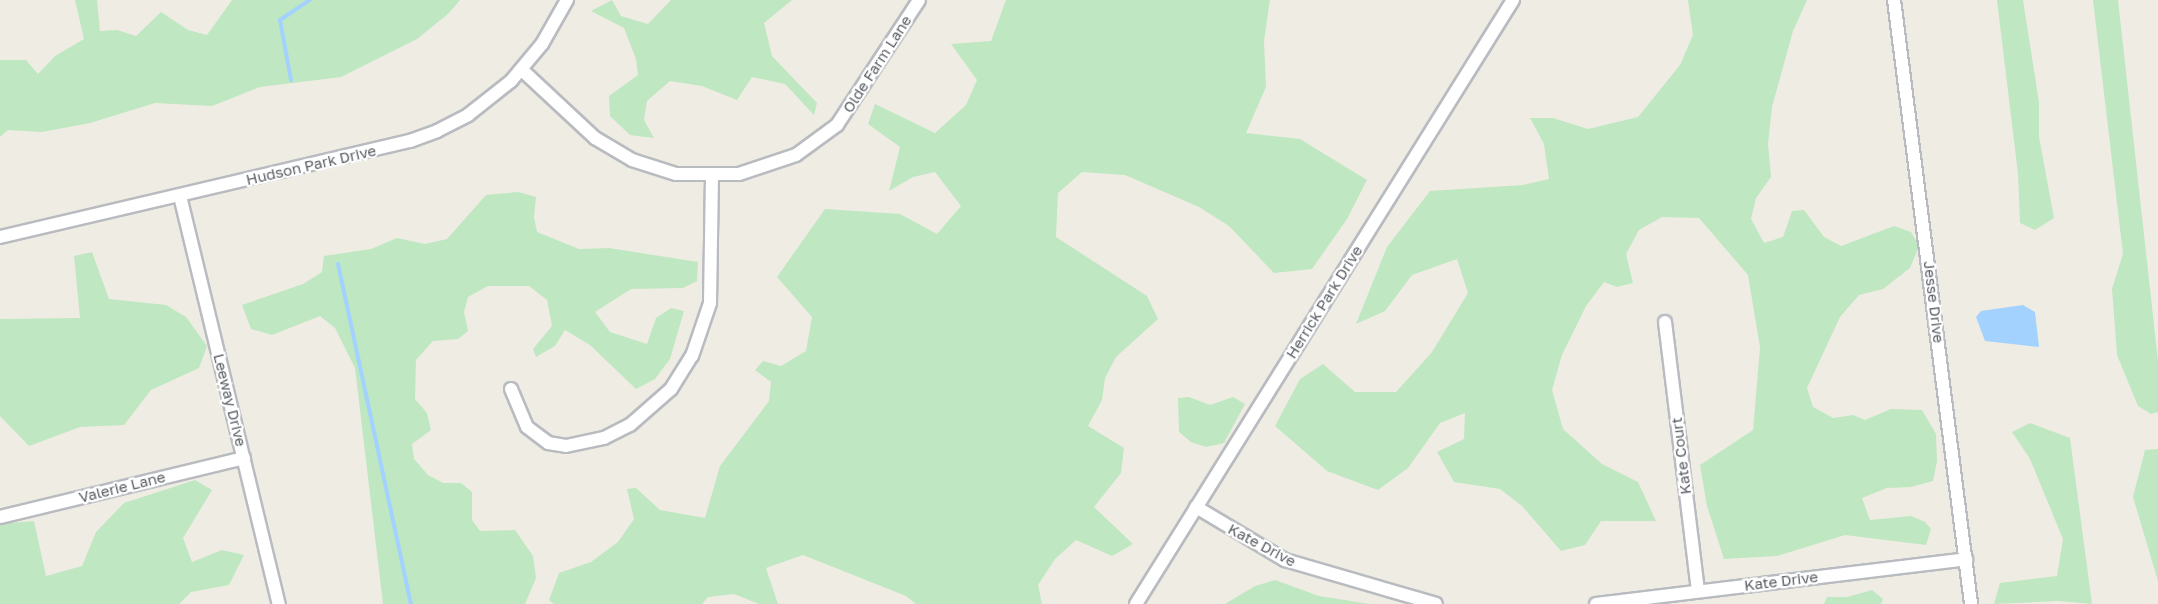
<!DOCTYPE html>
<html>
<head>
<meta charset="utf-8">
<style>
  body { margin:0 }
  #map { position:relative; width:2158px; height:604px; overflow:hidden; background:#efede3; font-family:"Golos Text",sans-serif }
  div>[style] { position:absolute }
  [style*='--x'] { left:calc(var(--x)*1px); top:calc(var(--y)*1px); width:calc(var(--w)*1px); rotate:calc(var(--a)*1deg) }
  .green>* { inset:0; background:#bfe7c1 }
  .water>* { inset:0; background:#a3d2ff }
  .stream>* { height:4px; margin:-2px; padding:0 2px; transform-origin:2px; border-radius:2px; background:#a3d2ff }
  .roads { filter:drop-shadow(2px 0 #b8bbc0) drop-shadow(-2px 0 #b8bbc0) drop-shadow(0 2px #b8bbc0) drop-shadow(0 -2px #b8bbc0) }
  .minor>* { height:12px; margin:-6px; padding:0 6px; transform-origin:6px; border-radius:6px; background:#fff }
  span { translate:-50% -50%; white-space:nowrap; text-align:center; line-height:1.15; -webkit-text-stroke:4.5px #fff; paint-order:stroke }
  .street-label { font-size:15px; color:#5b5f65 }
</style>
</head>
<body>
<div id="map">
  <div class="green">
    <i style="clip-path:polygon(75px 0,97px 0,100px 31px,117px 30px,136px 36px,161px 12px,188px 30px,207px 35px,232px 0,460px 0,449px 13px,417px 39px,341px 77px,260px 87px,212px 106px,155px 103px,90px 123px,42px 132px,8px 130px,0 137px,0 60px,26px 60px,38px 74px,55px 56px,84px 39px)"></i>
    <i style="clip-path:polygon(612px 0,621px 16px,648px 24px,671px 0,792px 0,764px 23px,772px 56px,817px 103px,814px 115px,785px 84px,752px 77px,737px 100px,702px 86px,670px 81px,647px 101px,644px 120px,654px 138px,630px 135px,610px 116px,609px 96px,638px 75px,636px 59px,624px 28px,591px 11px)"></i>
    <i style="clip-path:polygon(1006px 0,1270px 0,1264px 41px,1266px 87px,1246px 133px,1300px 139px,1367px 180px,1347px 219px,1312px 269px,1274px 273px,1229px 226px,1199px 207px,1125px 175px,1082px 172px,1058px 193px,1056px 237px,1147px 296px,1158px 319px,1116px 357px,1105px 378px,1102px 400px,1088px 426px,1124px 448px,1121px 473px,1094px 507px,1133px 544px,1112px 556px,1076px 540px,1055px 559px,1038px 585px,1042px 604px,916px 604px,906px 596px,803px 555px,766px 568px,778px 604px,759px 604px,734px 594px,708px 597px,702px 604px,554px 604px,549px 600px,559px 573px,591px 562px,618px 542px,634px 519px,627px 489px,636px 488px,660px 510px,705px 518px,720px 466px,769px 401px,771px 382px,755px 370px,763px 361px,781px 366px,806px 351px,812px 317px,777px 277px,825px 209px,900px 214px,937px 234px,961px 206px,935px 172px,913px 177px,889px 191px,900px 147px,868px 124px,875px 104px,935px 133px,966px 105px,977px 80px,951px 44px,991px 41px)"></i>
    <i style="clip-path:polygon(1688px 0,1807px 0,1793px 31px,1772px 107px,1768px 144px,1771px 177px,1756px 198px,1751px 219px,1764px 243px,1783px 237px,1792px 211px,1804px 210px,1824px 237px,1841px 246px,1894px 226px,1911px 232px,1919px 246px,1910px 268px,1883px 289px,1859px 295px,1840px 317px,1807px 388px,1813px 407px,1833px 418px,1853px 415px,1865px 420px,1891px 409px,1922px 410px,1936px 434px,1937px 461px,1933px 481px,1911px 487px,1887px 488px,1862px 498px,1870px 520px,1911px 516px,1925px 522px,1931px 529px,1926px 545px,1845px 535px,1777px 556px,1724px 559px,1707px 506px,1700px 465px,1753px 430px,1760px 347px,1748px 275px,1699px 218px,1662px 217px,1639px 230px,1626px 254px,1633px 283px,1617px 287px,1604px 282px,1586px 306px,1562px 355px,1552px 390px,1563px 429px,1602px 464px,1638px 482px,1656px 521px,1601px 521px,1585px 545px,1561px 551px,1522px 506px,1500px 489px,1454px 482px,1437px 452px,1464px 439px,1465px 413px,1440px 423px,1408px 468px,1378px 490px,1327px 471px,1275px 426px,1300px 379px,1323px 364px,1355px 392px,1396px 392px,1432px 352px,1468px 293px,1457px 259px,1412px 275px,1385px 311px,1356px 324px,1387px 247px,1430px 191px,1523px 185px,1549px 179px,1544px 144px,1530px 118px,1553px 118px,1588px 129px,1638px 117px,1680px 65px,1693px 35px)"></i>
    <i style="clip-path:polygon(1997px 0,2023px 0,2039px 102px,2039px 137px,2054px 218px,2035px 230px,2020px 223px,2018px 174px)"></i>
    <i style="clip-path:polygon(2093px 0,2118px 0,2158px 361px,2158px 412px,2151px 414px,2138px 406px,2117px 355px,2112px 289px,2123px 254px)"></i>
    <i style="clip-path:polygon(518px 192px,536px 197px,534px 217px,537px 232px,579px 249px,609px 248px,698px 262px,697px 281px,683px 288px,631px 289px,595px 312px,610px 332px,647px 344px,656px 318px,671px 308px,684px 311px,670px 359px,655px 379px,636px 389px,590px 345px,565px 330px,555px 346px,536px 357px,533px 349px,552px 326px,547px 300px,529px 286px,488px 286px,468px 297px,464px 312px,468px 331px,458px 339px,433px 341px,416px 360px,415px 399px,427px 413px,431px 430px,412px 444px,414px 459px,428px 475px,443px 483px,461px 483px,472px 492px,472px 520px,480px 531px,515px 530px,533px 556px,536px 578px,525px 604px,383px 604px,355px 368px,335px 328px,320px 316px,272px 335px,251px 329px,242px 305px,303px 284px,322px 272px,324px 256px,371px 249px,397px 238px,425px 244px,447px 239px,486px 195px)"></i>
    <i style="clip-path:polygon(92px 252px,109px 299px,166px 305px,186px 317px,207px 346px,199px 368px,151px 390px,124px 425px,80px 427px,29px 446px,0 416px,0 319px,80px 318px,74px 256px)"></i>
    <i style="clip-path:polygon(1189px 397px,1210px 405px,1233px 397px,1245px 404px,1224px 443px,1206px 447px,1191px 442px,1179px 432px,1178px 398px)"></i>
    <i style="clip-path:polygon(2030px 423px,2070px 438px,2092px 604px,2058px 601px,1994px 604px,2000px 583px,2057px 576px,2063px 539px,2030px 459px,2012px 432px)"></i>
    <i style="clip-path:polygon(2158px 449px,2158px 581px,2133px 497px,2145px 450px)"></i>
    <i style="clip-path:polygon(195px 480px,212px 490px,183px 538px,192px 562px,222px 550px,244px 555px,229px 585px,191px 592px,179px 604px,0 604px,0 524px,34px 521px,46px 576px,82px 566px,96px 532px,124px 503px)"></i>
    <i style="clip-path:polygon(1275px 580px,1319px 596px,1370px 604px,1225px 604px,1255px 586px)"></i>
    <i style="clip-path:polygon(1872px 590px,1883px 599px,1881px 604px,1824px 604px,1827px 597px,1847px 597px)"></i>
  </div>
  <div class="water">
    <i style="clip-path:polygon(2023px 305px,2035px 312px,2039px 347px,1985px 341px,1976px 317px,1981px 311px)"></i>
  </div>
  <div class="stream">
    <i style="--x:291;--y:80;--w:61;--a:-100.4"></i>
    <i style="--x:280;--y:20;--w:36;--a:-34"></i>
    <i style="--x:338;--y:264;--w:348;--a:77.9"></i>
  </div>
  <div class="roads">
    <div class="minor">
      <i style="--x:1894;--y:0;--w:609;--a:82.73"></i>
      <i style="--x:522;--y:70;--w:100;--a:43"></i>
      <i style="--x:595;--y:138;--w:43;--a:30.7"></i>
      <i style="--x:632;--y:160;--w:46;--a:17.7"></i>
      <i style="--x:676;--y:174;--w:63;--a:0"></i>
      <i style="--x:739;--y:174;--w:60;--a:-18.4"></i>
      <i style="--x:796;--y:155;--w:51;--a:-36.2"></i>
      <i style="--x:837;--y:125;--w:149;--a:-56.7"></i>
      <i style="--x:180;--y:196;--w:420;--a:76.4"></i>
      <i style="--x:0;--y:237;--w:421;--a:-13.2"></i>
      <i style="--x:410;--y:141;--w:29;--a:-20"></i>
      <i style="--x:437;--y:131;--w:35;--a:-27"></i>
      <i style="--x:468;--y:115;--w:55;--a:-38.3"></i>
      <i style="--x:511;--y:81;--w:48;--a:-50"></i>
      <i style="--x:542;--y:44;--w:51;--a:-60.4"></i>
      <i style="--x:1665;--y:322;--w:271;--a:83"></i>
      <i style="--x:511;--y:389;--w:41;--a:67.2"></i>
      <i style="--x:527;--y:427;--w:26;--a:37"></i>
      <i style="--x:548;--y:443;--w:18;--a:9"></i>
      <i style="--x:566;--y:446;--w:39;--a:-12"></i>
      <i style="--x:604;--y:438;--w:29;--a:-27"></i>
      <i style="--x:630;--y:425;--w:55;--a:-41.3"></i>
      <i style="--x:671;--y:389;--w:39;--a:-58"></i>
      <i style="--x:692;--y:356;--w:56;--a:-71.2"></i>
      <i style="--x:710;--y:303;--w:126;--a:-89.1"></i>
      <i style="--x:1196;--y:507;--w:104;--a:30.8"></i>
      <i style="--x:1285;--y:560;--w:157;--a:16.2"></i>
      <i style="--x:0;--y:517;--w:251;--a:-13.6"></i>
      <i style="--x:1136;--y:604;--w:712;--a:-58.03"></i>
      <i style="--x:1596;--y:604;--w:373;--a:-6.9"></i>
    </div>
  </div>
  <div class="street-label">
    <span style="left:877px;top:64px;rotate:-57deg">Olde Farm Lane</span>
    <span style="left:311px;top:165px;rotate:-13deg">Hudson Park Drive</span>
    <span style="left:1324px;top:302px;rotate:-58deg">Herrick Park Drive</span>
    <span style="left:1934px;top:302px;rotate:83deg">Jesse Drive</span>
    <span style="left:230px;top:400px;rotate:76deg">Leeway Drive</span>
    <span style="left:1681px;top:456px;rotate:-97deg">Kate Court</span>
    <span style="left:122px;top:487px;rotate:-14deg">Valerie Lane</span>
    <span style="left:1262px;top:545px;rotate:28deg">Kate Drive</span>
    <span style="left:1781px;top:581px;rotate:-7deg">Kate Drive</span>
  </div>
</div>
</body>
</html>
